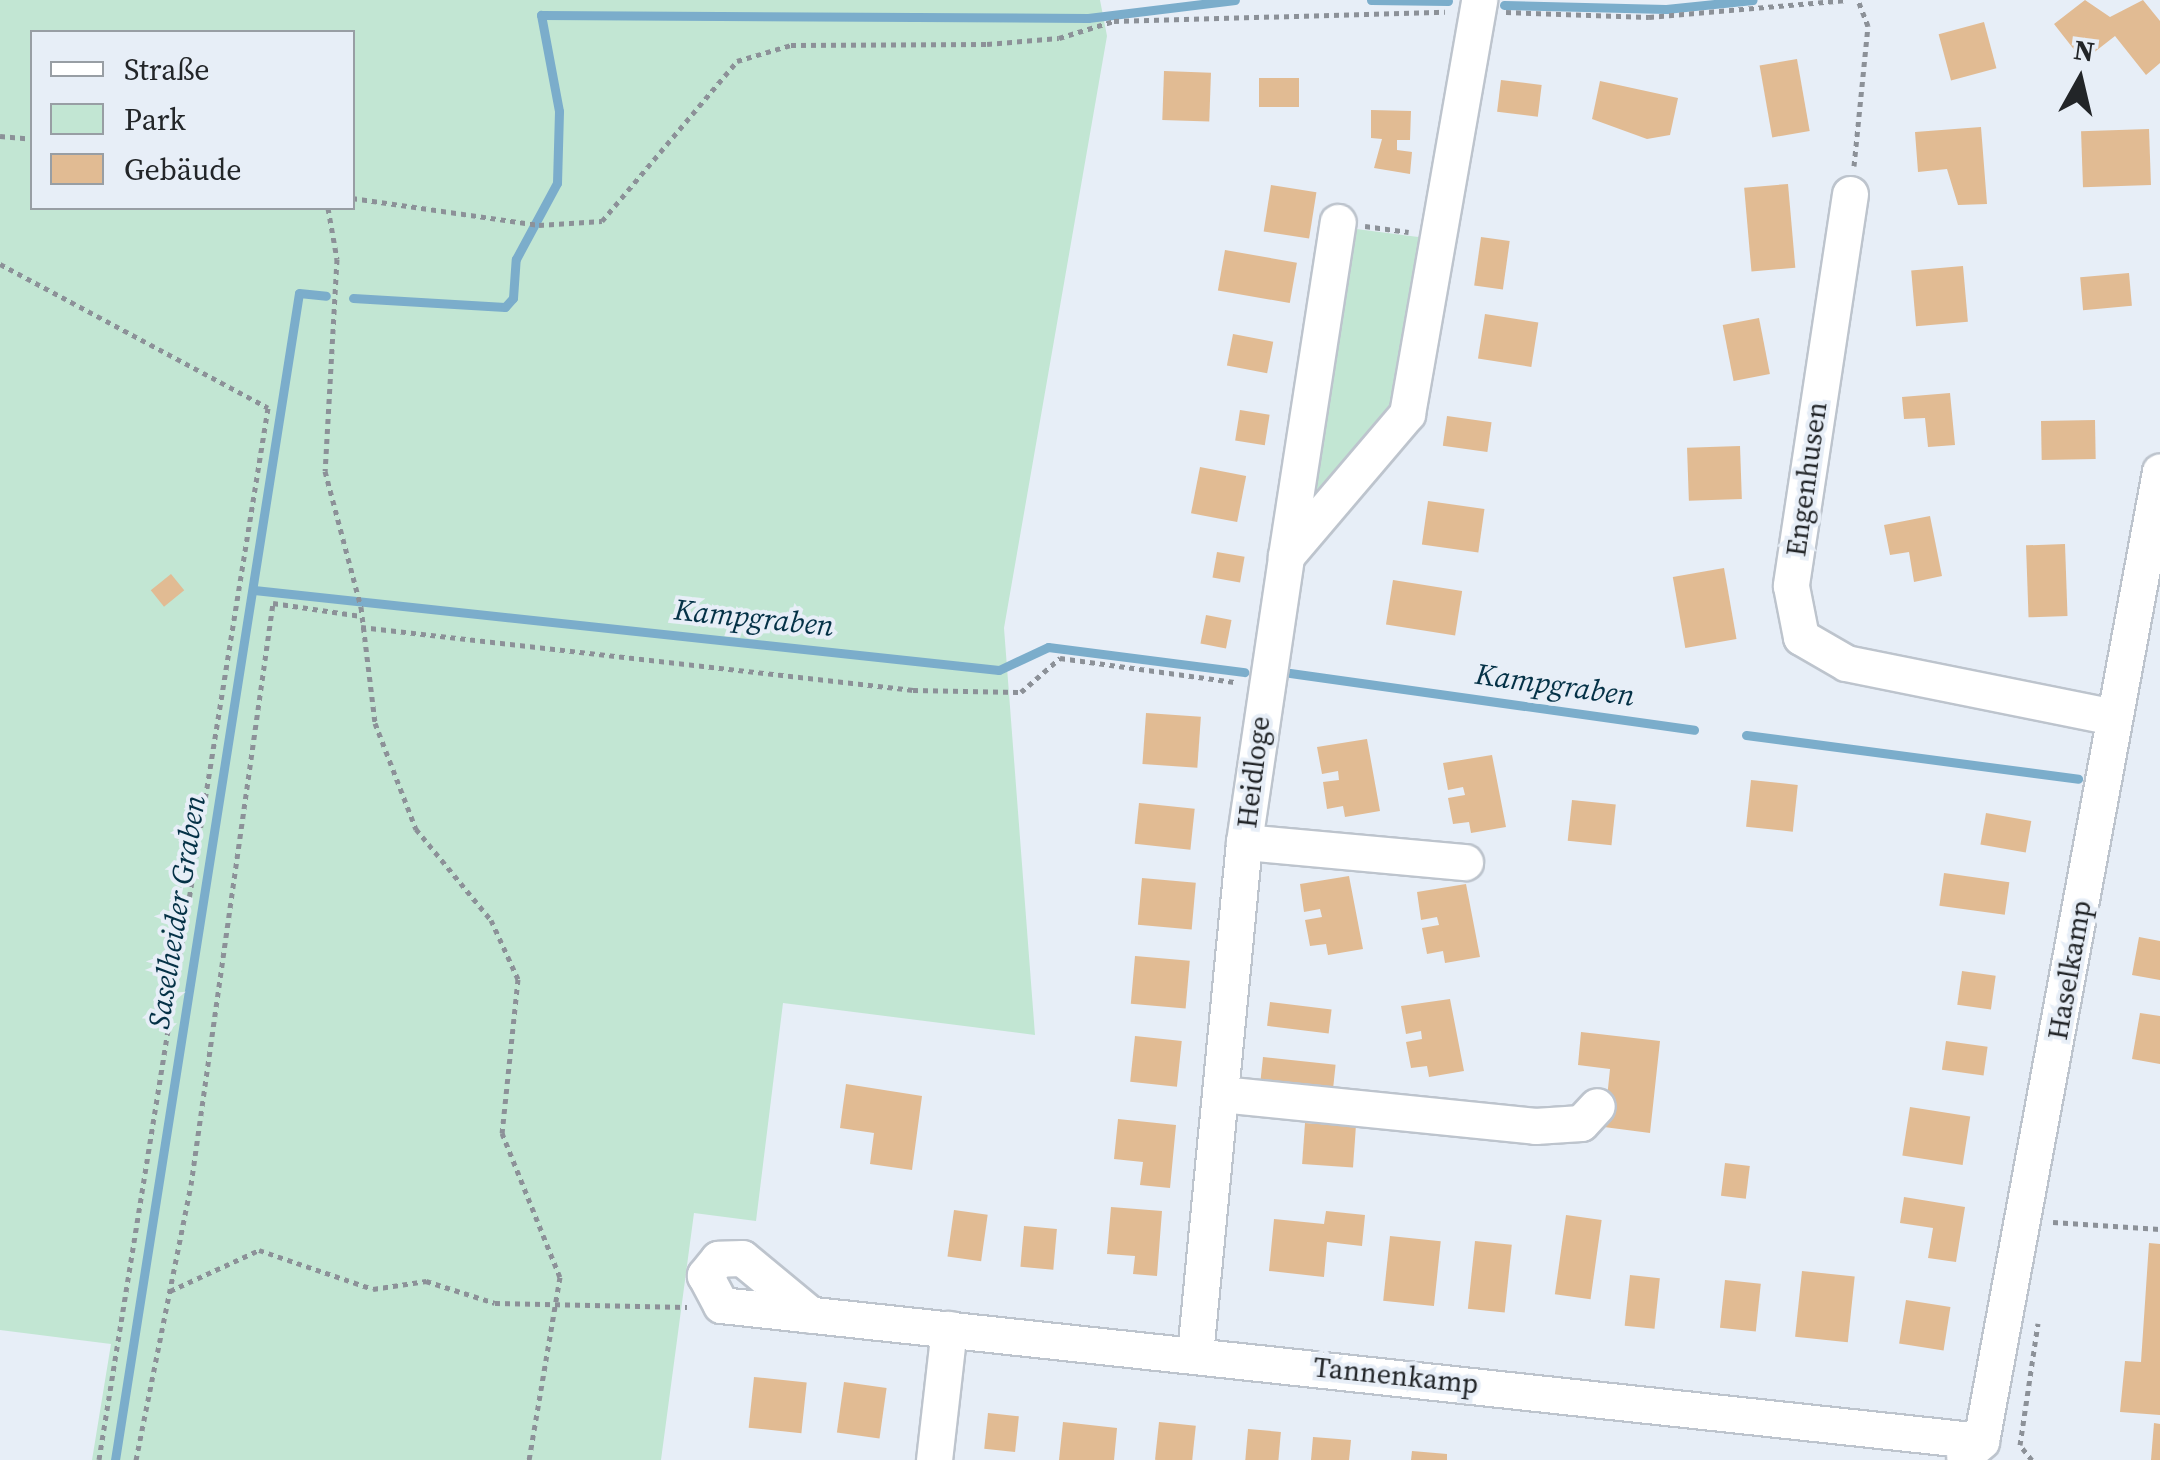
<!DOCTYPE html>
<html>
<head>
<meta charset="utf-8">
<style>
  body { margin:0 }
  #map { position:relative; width:2160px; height:1460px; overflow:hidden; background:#e7eef7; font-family:"Source Serif 4",serif }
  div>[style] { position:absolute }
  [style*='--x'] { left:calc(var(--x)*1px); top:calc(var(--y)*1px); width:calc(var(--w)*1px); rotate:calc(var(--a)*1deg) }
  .green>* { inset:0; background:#c2e6d3 }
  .stream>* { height:9px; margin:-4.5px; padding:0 4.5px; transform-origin:4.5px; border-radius:4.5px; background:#7badcb }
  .building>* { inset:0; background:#e1bb93; transform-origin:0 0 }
  .path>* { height:5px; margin-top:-2.5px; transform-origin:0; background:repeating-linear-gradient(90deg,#8c9198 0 5px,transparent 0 10px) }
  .roads { filter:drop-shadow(2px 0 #bdc4cd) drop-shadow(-2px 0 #bdc4cd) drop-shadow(0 2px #bdc4cd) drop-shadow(0 -2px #bdc4cd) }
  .minor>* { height:35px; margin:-17.5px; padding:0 17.5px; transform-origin:17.5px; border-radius:17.5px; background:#fff }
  span { translate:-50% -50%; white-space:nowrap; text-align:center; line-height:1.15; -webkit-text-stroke:8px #e7eef7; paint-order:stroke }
  .street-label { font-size:28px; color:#222528 }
  .water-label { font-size:30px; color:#043146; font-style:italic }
  .legend { position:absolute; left:30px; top:30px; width:325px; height:180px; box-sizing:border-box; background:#e7eef7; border:2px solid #989ea4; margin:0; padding:12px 18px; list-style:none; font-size:30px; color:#222528 }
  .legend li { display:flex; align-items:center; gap:20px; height:50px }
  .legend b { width:50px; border:2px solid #989ea4 }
  .north { position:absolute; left:2030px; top:30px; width:100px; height:100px; -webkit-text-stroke:8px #e7eef7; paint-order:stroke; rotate:8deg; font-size:28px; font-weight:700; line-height:40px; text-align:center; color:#222528 }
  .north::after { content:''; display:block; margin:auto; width:35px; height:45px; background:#222528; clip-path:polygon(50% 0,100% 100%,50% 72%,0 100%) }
</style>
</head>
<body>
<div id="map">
  <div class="green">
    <i style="clip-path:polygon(evenodd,0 0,1100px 0,1107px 36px,1004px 628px,1035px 1035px,783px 1003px,756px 1221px,694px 1213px,661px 1460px,92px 1460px,111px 1344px,0 1330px,0 0,32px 32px,352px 32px,352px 208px,32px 208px,32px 32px)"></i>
    <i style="clip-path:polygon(1341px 227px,1426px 238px,1402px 402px,1299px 517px)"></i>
  </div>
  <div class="stream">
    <i style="--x:1371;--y:0;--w:77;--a:0.7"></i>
    <i style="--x:1504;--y:5;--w:162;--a:1.4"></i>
    <i style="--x:1666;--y:9;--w:87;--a:-5.9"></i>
    <i style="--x:353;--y:298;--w:152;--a:3.4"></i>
    <i style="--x:505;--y:307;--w:12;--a:-48"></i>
    <i style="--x:513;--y:298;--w:39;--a:-86"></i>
    <i style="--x:516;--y:259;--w:86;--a:-61.7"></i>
    <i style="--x:557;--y:183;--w:72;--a:-88.4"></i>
    <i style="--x:559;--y:111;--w:98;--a:-100.6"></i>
    <i style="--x:541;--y:15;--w:547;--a:0.31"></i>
    <i style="--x:1088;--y:18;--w:148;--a:-7"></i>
    <i style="--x:254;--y:590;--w:749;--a:6.13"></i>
    <i style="--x:999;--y:670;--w:54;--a:-25.1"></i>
    <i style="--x:1048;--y:647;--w:198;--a:7.3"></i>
    <i style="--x:1290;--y:673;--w:408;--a:8"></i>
    <i style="--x:1746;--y:735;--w:335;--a:7.5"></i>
    <i style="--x:115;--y:1460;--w:1181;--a:-81.04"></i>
    <i style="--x:299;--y:293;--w:27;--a:6"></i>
  </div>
  <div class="building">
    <i style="clip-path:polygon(2085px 0,2110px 17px,2143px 0,2160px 21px,2160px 63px,2146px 75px,2115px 36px,2083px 61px,2054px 24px)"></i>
    <i style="left:1984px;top:22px;width:48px;height:47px;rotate:75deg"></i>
    <i style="left:1797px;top:59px;width:73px;height:38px;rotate:80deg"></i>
    <i style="left:1164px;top:71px;width:47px;height:49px;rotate:2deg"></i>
    <i style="left:1259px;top:78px;width:40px;height:29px"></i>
    <i style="left:1501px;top:80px;width:41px;height:32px;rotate:7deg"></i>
    <i style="clip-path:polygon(1600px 81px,1678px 98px,1670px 135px,1647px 139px,1592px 119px)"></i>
    <i style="clip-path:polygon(1371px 110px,1411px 111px,1410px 140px,1397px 140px,1397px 150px,1412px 152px,1410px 174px,1374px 168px,1382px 139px,1371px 138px)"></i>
    <i style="clip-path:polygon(1981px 127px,1987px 204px,1958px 205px,1947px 169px,1918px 172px,1915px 132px)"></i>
    <i style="left:2149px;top:129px;width:56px;height:68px;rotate:88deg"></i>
    <i style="left:1788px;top:184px;width:84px;height:44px;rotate:85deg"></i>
    <i style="left:1271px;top:185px;width:46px;height:47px;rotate:9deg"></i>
    <i style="left:1481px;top:237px;width:29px;height:49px;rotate:8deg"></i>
    <i style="left:1225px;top:250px;width:73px;height:41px;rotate:10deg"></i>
    <i style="left:1963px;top:266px;width:56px;height:52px;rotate:85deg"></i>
    <i style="left:2129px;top:273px;width:33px;height:49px;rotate:85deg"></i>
    <i style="left:1485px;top:314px;width:54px;height:45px;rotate:9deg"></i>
    <i style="left:1759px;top:318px;width:57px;height:37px;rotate:79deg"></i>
    <i style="left:1233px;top:334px;width:41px;height:32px;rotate:11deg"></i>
    <i style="clip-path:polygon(1950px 393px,1955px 445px,1928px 447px,1925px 418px,1904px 419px,1902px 397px)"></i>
    <i style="left:1240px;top:410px;width:30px;height:31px;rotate:9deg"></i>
    <i style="left:1447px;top:416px;width:45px;height:30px;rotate:8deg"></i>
    <i style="left:2095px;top:420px;width:39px;height:54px;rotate:89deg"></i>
    <i style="left:1740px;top:446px;width:53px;height:53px;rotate:88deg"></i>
    <i style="left:1200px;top:467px;width:47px;height:47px;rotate:11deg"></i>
    <i style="left:1428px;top:501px;width:57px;height:44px;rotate:8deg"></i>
    <i style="clip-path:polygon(1930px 516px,1942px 576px,1914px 582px,1909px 552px,1890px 555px,1884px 525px)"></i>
    <i style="left:2065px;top:544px;width:72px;height:39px;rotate:88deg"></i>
    <i style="left:1217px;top:552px;width:28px;height:26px;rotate:10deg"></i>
    <i style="left:1724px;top:568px;width:72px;height:52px;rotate:80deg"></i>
    <i style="left:171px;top:574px;width:21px;height:26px;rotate:51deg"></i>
    <i style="left:1393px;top:580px;width:70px;height:45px;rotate:9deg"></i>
    <i style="left:1206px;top:615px;width:26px;height:29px;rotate:11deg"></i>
    <i style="left:1146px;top:713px;width:55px;height:51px;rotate:4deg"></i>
    <i style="clip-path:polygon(1367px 739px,1380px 811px,1345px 817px,1343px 806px,1327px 809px,1323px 782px,1339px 780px,1338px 771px,1322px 774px,1317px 747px)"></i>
    <i style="clip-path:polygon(1492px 755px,1506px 827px,1471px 833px,1469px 822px,1453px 824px,1448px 798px,1465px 795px,1463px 787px,1448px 790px,1443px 763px)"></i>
    <i style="left:1751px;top:780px;width:47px;height:47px;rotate:6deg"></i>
    <i style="left:1572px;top:800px;width:44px;height:41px;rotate:6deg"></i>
    <i style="left:1139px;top:803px;width:56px;height:41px;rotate:6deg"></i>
    <i style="left:1986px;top:813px;width:46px;height:32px;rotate:10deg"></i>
    <i style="left:1944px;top:873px;width:66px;height:33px;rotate:8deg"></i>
    <i style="clip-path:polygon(1349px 876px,1363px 949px,1328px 955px,1326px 944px,1310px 946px,1305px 920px,1322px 917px,1320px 909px,1304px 912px,1300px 884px)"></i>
    <i style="left:1142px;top:878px;width:54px;height:47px;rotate:5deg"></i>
    <i style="clip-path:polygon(1466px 884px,1480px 957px,1445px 963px,1443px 951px,1427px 954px,1422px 928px,1439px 925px,1437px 917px,1421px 920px,1417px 892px)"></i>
    <i style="clip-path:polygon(2139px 937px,2160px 941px,2160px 980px,2132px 975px)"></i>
    <i style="left:1135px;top:956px;width:55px;height:48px;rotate:5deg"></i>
    <i style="left:1962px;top:971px;width:34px;height:34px;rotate:8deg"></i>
    <i style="clip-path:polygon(1450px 999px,1464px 1071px,1429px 1077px,1427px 1066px,1411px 1068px,1406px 1042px,1422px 1039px,1421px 1031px,1406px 1034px,1401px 1006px)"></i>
    <i style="left:1270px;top:1002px;width:62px;height:24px;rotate:7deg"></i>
    <i style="clip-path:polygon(2140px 1013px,2160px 1016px,2160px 1064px,2132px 1059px)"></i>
    <i style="clip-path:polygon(1581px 1032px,1660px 1041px,1650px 1133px,1604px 1127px,1610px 1069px,1578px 1065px)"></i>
    <i style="left:1135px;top:1036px;width:47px;height:46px;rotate:6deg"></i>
    <i style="left:1946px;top:1041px;width:42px;height:29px;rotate:8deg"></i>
    <i style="left:1263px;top:1057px;width:73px;height:24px;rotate:6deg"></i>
    <i style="clip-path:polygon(846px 1084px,922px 1096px,912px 1170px,870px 1164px,874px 1133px,840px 1128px)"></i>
    <i style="left:1910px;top:1107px;width:61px;height:49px;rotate:9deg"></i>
    <i style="clip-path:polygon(1118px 1119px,1176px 1125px,1170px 1188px,1140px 1185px,1143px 1162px,1114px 1159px)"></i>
    <i style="left:1305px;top:1123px;width:51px;height:41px;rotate:4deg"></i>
    <i style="left:1725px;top:1163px;width:25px;height:33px;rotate:7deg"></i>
    <i style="clip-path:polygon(1904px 1197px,1965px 1207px,1956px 1262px,1928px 1258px,1933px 1228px,1900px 1223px)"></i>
    <i style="clip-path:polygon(1111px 1207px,1162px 1211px,1157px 1276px,1133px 1274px,1135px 1256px,1107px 1254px)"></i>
    <i style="left:954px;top:1210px;width:34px;height:47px;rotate:8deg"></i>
    <i style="clip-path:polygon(1326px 1211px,1365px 1215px,1362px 1246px,1327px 1242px,1324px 1277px,1269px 1271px,1274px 1219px,1324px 1224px)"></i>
    <i style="left:1566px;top:1215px;width:36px;height:80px;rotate:8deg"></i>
    <i style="left:1024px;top:1226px;width:33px;height:41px;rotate:5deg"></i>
    <i style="left:1390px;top:1236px;width:51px;height:65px;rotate:6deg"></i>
    <i style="left:1475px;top:1241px;width:37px;height:68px;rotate:6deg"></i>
    <i style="clip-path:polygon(2149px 1243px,2160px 1244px,2160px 1415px,2120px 1412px,2125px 1361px,2141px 1362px)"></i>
    <i style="left:1802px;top:1271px;width:53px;height:66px;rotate:6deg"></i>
    <i style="left:1630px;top:1275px;width:30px;height:51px;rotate:6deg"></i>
    <i style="left:1725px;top:1280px;width:36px;height:48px;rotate:6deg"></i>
    <i style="left:1906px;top:1300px;width:45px;height:44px;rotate:9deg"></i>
    <i style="left:754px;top:1377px;width:53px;height:51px;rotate:6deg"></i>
    <i style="left:844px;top:1382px;width:43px;height:51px;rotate:8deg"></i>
    <i style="left:988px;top:1413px;width:31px;height:36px;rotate:6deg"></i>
    <i style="clip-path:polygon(1063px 1422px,1117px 1428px,1114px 1460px,1059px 1460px)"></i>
    <i style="left:1159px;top:1422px;width:37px;height:38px;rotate:6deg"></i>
    <i style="clip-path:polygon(2154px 1423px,2160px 1424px,2160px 1460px,2151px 1460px)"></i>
    <i style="left:1248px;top:1429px;width:33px;height:31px;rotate:5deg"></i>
    <i style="clip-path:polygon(1313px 1437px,1351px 1440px,1349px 1460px,1311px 1460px)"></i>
    <i style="clip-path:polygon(1412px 1451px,1447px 1454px,1447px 1460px,1411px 1460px)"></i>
  </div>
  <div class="path">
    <i style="--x:1506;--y:12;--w:143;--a:2"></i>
    <i style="--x:1649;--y:17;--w:199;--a:-4.9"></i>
    <i style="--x:0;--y:136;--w:32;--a:5"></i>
    <i style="--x:1854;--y:166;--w:141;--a:-84.3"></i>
    <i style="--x:1868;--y:26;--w:28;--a:-111"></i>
    <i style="--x:352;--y:198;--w:189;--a:8.2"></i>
    <i style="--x:539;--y:225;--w:63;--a:-3.6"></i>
    <i style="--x:602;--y:221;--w:209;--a:-49.8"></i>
    <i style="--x:737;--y:61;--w:56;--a:-16.5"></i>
    <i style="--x:791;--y:45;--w:196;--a:-0.3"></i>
    <i style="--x:987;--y:44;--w:72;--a:-4.8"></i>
    <i style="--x:1059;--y:38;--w:58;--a:-17.2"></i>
    <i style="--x:1114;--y:21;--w:331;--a:-1.6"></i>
    <i style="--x:328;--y:208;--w:52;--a:80"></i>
    <i style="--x:337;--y:259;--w:212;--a:93.2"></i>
    <i style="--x:325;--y:471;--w:141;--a:75.2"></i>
    <i style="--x:361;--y:607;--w:117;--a:83.1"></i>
    <i style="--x:375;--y:723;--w:114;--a:68.9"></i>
    <i style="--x:416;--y:829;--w:118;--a:50.5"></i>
    <i style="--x:491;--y:920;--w:65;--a:65.4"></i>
    <i style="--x:518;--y:979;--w:155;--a:95.9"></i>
    <i style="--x:502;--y:1133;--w:155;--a:68.1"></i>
    <i style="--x:560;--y:1277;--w:186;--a:99.6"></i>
    <i style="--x:1365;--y:226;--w:44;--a:7.8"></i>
    <i style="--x:0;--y:264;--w:304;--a:28.2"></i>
    <i style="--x:268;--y:408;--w:1065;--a:99.13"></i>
    <i style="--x:361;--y:627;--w:556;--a:6.51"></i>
    <i style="--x:913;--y:690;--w:108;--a:1.1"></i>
    <i style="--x:1021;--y:692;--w:52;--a:-41.1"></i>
    <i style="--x:1060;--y:658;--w:178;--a:7.8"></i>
    <i style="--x:2053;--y:1222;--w:107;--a:3.7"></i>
    <i style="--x:170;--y:1291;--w:98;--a:-24.7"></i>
    <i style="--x:259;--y:1250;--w:120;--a:18.9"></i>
    <i style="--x:373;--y:1289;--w:54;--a:-8.6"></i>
    <i style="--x:426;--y:1281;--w:72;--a:17.7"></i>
    <i style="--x:495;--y:1303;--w:192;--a:1.2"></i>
    <i style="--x:136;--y:1460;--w:280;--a:-78.7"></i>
    <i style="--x:191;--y:1185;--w:588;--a:-81.98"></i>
    <i style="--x:273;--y:603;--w:89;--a:8.4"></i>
    <i style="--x:2032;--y:1460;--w:19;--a:-129"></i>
    <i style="--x:2020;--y:1445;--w:123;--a:-81.6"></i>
  </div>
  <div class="roads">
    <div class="minor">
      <i style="--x:1850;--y:194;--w:396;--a:98.6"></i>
      <i style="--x:1791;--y:586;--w:52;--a:78.9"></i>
      <i style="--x:1801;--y:637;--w:52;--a:30"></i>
      <i style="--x:1846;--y:663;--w:272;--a:11.4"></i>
      <i style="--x:1286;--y:556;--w:338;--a:-81.2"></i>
      <i style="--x:1244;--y:842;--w:222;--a:5.2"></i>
      <i style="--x:1221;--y:1094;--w:316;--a:5.8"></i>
      <i style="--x:1535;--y:1126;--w:46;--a:-3.7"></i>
      <i style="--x:1581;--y:1123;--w:23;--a:-47"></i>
      <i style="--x:811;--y:1315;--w:89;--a:-140.4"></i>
      <i style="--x:742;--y:1258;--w:24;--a:178"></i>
      <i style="--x:718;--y:1259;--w:21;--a:129"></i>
      <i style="--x:705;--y:1275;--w:34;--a:62"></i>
      <i style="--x:721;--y:1305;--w:1267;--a:6.16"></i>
      <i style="--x:1195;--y:1354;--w:514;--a:-84.53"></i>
      <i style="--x:1244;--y:842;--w:289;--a:-81.6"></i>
      <i style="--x:1286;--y:556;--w:187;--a:-49.6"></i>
      <i style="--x:1407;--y:414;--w:420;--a:-80.1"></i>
      <i style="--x:1964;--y:1456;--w:23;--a:-41"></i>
      <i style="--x:1981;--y:1441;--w:986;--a:-79.54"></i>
      <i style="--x:934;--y:1460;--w:132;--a:-83.5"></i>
    </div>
  </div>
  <div class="street-label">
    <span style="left:1806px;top:479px;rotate:-82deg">Engenhusen</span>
    <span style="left:1253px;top:772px;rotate:-83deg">Heidloge</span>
    <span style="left:2069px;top:970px;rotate:-80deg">Haselkamp</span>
    <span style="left:1396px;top:1375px;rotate:6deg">Tannenkamp</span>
  </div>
  <div class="water-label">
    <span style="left:754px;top:618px;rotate:6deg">Kampgraben</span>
    <span style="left:1555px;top:685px;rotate:8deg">Kampgraben</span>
    <span style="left:177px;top:912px;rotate:-81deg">Saselheider Graben</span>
  </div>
  <ul class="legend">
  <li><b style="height:12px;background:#fff"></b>Straße</li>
  <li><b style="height:28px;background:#c2e6d3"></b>Park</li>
  <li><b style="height:28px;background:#e1bb93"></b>Gebäude</li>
  </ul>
  <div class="north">N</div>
</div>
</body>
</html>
